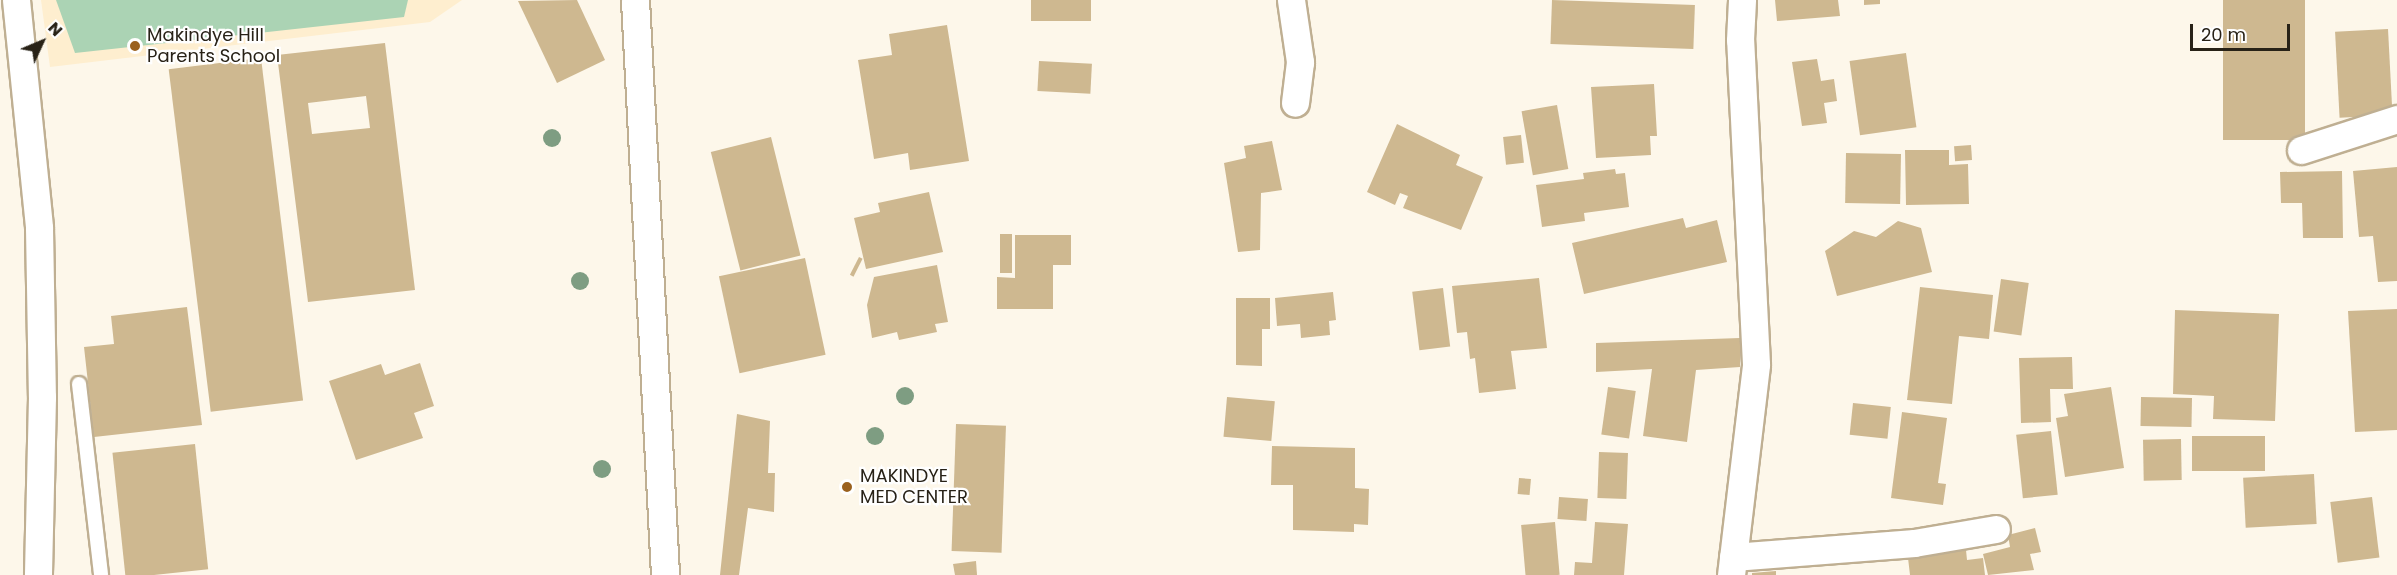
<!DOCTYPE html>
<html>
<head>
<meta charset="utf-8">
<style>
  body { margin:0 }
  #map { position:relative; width:2397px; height:575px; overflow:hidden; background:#fdf7ea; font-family:Poppins,sans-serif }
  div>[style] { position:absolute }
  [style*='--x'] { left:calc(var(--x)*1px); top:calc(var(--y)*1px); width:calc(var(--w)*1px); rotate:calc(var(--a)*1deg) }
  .built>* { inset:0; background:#feeecf }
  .forest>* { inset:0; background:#abd3b4 }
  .building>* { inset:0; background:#ceb890; transform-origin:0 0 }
  .roads { filter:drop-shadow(2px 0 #bfaf92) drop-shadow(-2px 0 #bfaf92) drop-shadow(0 2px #bfaf92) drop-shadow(0 -2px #bfaf92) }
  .service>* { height:14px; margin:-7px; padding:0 7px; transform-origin:7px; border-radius:7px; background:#fff }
  .minor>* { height:27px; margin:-13.5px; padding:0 13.5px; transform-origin:13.5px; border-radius:13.5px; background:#fff }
  .trees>* { width:18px; height:18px; margin:-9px; border-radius:50%; background:#7e9d82 }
  .dots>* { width:16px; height:16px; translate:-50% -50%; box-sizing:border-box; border:3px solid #fff; border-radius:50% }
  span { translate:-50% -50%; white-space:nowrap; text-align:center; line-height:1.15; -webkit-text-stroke:4.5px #fff; paint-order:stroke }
  .poi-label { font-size:18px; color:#282217 }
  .left { translate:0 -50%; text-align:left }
  .north { position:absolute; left:12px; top:12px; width:60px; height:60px; -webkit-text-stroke:4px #fff; paint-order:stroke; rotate:46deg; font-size:16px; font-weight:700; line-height:24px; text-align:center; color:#282217 }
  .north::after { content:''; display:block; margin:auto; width:21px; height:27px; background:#282217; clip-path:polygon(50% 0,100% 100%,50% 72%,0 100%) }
  .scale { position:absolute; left:2190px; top:24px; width:100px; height:27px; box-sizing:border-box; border:3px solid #282217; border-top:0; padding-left:8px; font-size:18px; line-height:21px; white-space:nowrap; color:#282217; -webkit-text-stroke:4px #fff; paint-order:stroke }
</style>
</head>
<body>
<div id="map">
  <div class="built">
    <i style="clip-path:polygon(41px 0,462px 0,430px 22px,50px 67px)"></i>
  </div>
  <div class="forest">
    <i style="clip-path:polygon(56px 0,408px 0,404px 17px,75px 53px)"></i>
  </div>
  <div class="building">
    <i style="clip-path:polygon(577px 0,605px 60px,557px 83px,518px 1px)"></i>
    <i style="left:1031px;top:0;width:60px;height:21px"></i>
    <i style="left:1552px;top:0;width:143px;height:44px;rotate:2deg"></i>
    <i style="clip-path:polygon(1775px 0,1838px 0,1840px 16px,1777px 21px)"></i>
    <i style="clip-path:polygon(1864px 0,1880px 0,1880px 4px,1864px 5px)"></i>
    <i style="left:2223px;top:0;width:82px;height:140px"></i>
    <i style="clip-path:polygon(947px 25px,969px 161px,910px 170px,908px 153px,874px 159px,858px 60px,892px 55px,889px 34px)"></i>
    <i style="left:2388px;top:29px;width:86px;height:53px;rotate:87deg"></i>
    <i style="clip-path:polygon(evenodd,385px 43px,415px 290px,308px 302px,277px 55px,385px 43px,366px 96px,370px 128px,312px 134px,308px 103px,366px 96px)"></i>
    <i style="left:1906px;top:53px;width:75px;height:57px;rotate:82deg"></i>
    <i style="left:261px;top:58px;width:345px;height:93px;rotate:83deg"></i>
    <i style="clip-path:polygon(1817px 59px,1821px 81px,1834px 79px,1837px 101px,1824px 103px,1827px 123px,1802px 126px,1792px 62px)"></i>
    <i style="left:1039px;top:61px;width:53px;height:30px;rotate:3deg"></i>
    <i style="clip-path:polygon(1654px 84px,1657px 136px,1650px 136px,1651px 155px,1596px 158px,1591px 87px)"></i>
    <i style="left:1557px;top:105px;width:65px;height:36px;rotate:80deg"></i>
    <i style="clip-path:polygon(1397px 124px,1460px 155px,1456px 165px,1483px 177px,1461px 230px,1403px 208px,1408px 196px,1400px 193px,1395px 205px,1367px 192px)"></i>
    <i style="left:1521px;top:135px;width:28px;height:18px;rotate:84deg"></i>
    <i style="left:771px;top:137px;width:122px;height:62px;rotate:76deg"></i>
    <i style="clip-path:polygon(1272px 141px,1282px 190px,1261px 193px,1260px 250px,1238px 252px,1224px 163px,1246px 158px,1244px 146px)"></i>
    <i style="left:1971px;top:145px;width:15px;height:17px;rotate:86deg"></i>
    <i style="clip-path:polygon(1905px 150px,1949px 150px,1949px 165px,1968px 164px,1969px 204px,1906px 205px)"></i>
    <i style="left:1846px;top:153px;width:55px;height:50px;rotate:1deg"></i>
    <i style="clip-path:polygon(2397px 167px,2397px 281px,2378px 282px,2373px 236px,2359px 237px,2353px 171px)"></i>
    <i style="clip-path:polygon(1615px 169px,1616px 174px,1625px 173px,1629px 207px,1584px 213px,1585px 221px,1542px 227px,1536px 185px,1584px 179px,1583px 173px)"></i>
    <i style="clip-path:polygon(2342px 171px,2343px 238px,2303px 238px,2302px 203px,2281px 203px,2280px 172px)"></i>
    <i style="clip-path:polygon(929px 192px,943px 252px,866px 269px,854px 218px,880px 212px,878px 203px)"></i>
    <i style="clip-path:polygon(1683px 218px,1686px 228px,1717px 220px,1727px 262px,1584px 294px,1572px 243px)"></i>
    <i style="clip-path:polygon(1898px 221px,1921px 228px,1932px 272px,1837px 296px,1825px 251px,1854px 231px,1876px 237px)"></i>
    <i style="left:1000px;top:234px;width:12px;height:39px"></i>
    <i style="clip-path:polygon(1015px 235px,1071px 235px,1071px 265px,1053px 265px,1053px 309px,997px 309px,997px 277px,1015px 278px)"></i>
    <i style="left:859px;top:257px;width:4px;height:20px;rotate:27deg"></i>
    <i style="left:805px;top:258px;width:99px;height:88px;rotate:78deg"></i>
    <i style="clip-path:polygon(937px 265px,948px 322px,935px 324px,937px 332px,899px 340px,897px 332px,872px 338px,867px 305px,874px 277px)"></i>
    <i style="clip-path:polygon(1539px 278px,1547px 348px,1511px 351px,1516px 389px,1479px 393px,1475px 358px,1470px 359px,1467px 332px,1457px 333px,1452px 286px)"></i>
    <i style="left:2001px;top:279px;width:28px;height:53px;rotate:8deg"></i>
    <i style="clip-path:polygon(1920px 287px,1993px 295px,1989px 339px,1959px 336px,1952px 404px,1907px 400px)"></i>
    <i style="left:1443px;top:288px;width:59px;height:31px;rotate:83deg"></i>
    <i style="clip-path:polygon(1333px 292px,1336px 320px,1329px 321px,1330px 335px,1301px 338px,1300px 324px,1277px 326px,1275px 298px)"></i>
    <i style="clip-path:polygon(1236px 298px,1270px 298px,1270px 329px,1262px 329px,1262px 366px,1236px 365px)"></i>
    <i style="clip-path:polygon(187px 307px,202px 425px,94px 437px,84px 347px,114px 344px,111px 316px)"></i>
    <i style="clip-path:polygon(2397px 309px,2397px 430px,2355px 432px,2348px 311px)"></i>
    <i style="clip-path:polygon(2175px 310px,2279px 314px,2275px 421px,2213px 419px,2214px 396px,2173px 394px)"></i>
    <i style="clip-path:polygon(1740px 338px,1740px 367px,1696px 370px,1687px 442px,1643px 436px,1652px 369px,1596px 372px,1596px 343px)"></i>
    <i style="clip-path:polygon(2072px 357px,2073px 389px,2050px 389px,2051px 422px,2021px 423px,2019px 358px)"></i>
    <i style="clip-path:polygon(420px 363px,434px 406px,414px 413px,423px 438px,356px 460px,329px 381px,381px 364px,385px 375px)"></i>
    <i style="left:1608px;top:387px;width:28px;height:48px;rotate:8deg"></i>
    <i style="clip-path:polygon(2111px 387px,2124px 468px,2065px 477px,2056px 418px,2068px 416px,2064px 394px)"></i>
    <i style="left:1227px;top:397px;width:48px;height:40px;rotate:5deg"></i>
    <i style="left:2141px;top:397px;width:51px;height:29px;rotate:1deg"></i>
    <i style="left:1853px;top:403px;width:38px;height:32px;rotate:6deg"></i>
    <i style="clip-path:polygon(1902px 412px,1947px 418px,1938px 483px,1946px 484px,1943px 505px,1891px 498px)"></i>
    <i style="clip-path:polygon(737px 414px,770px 421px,768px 473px,775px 473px,774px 512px,748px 508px,739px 575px,720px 575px)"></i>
    <i style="left:956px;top:424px;width:50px;height:127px;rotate:2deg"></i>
    <i style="left:2051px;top:431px;width:64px;height:35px;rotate:84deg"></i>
    <i style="left:2265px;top:436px;width:35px;height:73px;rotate:90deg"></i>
    <i style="left:2181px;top:439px;width:41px;height:38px;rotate:89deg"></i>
    <i style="left:195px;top:444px;width:126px;height:83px;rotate:84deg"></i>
    <i style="clip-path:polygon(1272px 446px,1355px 448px,1355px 488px,1369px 489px,1368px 525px,1354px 524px,1354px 532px,1293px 530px,1293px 485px,1271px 485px)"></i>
    <i style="left:1599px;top:452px;width:29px;height:46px;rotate:2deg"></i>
    <i style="left:2314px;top:474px;width:50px;height:71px;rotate:87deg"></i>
    <i style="left:1519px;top:478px;width:12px;height:16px;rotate:5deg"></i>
    <i style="left:1559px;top:497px;width:29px;height:22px;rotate:4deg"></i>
    <i style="left:2372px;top:497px;width:61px;height:42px;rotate:83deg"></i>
    <i style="left:1555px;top:522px;width:53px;height:34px;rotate:85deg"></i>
    <i style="clip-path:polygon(1595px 522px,1628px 524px,1624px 575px,1574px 575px,1575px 562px,1592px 563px)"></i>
    <i style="clip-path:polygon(2035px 528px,2041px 552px,2030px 554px,2034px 570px,1988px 575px,1983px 554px,2010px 547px,2008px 535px)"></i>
    <i style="clip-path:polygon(1966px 550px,1967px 560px,1983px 558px,1985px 575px,1910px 575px,1908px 558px)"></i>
    <i style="clip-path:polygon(976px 561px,977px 575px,955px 575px,953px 564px)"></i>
    <i style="clip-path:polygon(1776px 571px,1776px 575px,1752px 575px,1752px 573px)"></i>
  </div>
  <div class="roads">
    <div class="service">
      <i style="--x:79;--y:384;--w:192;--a:83.4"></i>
    </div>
    <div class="minor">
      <i style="--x:16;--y:0;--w:229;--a:84.2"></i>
      <i style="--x:39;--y:228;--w:169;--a:89"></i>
      <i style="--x:42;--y:397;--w:178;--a:91.3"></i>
      <i style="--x:635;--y:0;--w:576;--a:87.01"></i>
      <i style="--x:1291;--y:0;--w:63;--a:81.7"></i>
      <i style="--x:1300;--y:62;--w:41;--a:97"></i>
      <i style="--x:2301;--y:150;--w:101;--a:-17.9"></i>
      <i style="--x:1733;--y:557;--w:182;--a:-4.4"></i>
      <i style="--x:1914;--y:543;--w:83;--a:-9.7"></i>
      <i style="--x:1731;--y:575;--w:212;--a:-83.2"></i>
      <i style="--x:1756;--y:364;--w:324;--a:-92.8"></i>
      <i style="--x:1740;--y:40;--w:40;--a:-87.1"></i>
    </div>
  </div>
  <div class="trees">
    <i style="left:552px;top:138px"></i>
    <i style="left:580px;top:281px"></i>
    <i style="left:905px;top:396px"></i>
    <i style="left:875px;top:436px"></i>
    <i style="left:602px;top:469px"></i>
  </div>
  <div class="dots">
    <i style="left:135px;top:46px;background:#9a611e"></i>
    <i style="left:847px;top:487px;background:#9a611e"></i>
  </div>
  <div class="poi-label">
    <span class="left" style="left:147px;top:46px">Makindye Hill<br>Parents School</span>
    <span class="left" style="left:860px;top:487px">MAKINDYE<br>MED CENTER</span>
  </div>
  <div class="north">N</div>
  <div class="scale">20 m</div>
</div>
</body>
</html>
